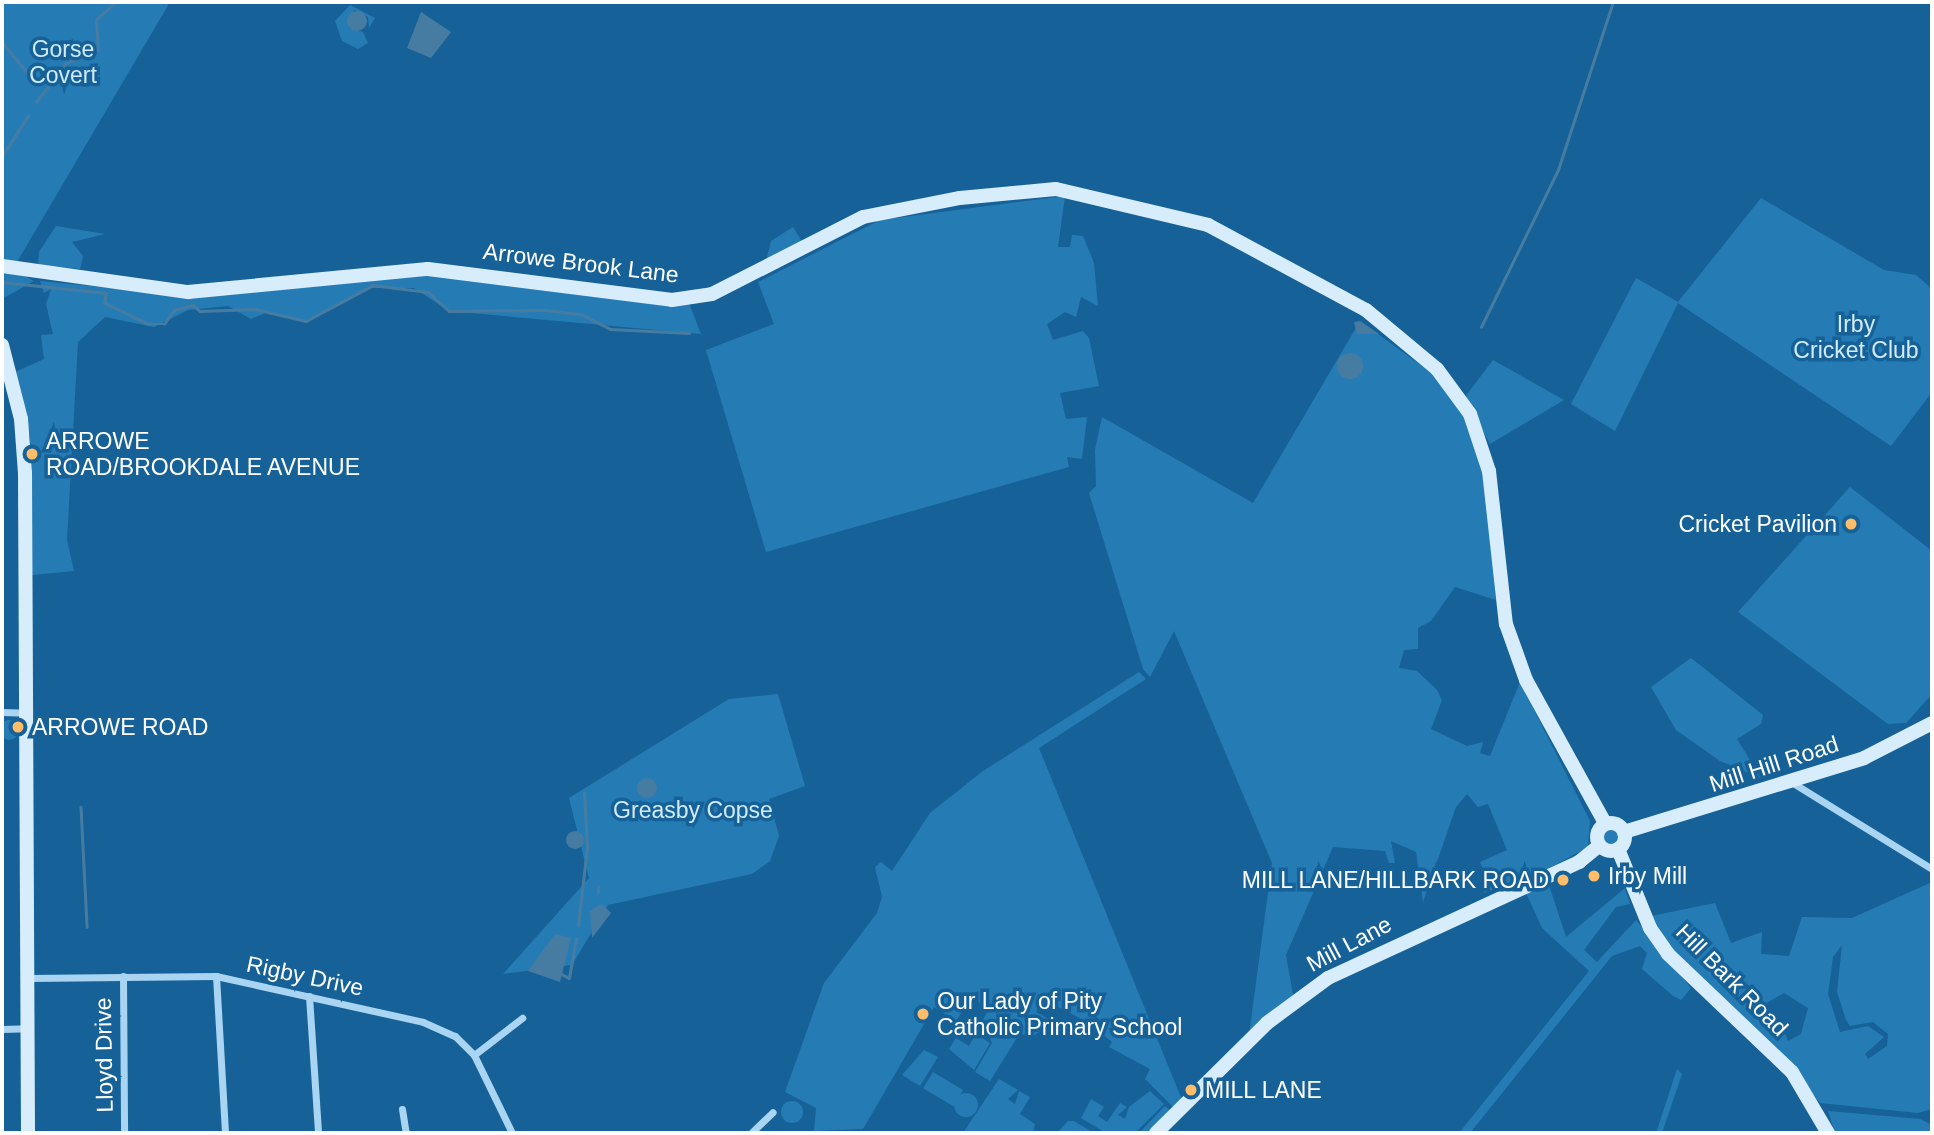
<!DOCTYPE html>
<html>
<head>
<meta charset="utf-8">
<style>
  body { margin:0 }
  #map { position:relative; width:1934px; height:1135px; overflow:hidden; background:#166298; font-family:Arial,sans-serif }
  div>[style] { position:absolute }
  [style*='--x'] { left:calc(var(--x)*1px); top:calc(var(--y)*1px); width:calc(var(--w)*1px); rotate:calc(var(--a)*1deg) }
  .green>* { inset:0; background:#257cb5; transform-origin:0 0 }
  .round { border-radius:50% }
  .water>* { inset:0; background:#477ca2 }
  .stream>* { height:2.5px; margin:-1.25px; padding:0 1.25px; transform-origin:1.25px; border-radius:1.25px; background:#477ca2 }
  .street>* { height:7px; margin:-3.5px; padding:0 3.5px; transform-origin:3.5px; border-radius:3.5px; background:#a9d5f2 }
  .secondary>* { height:14px; margin:-7px; padding:0 7px; transform-origin:7px; border-radius:7px; background:#d8edfc }
  .secondary>.ring { margin:-7px; padding:0; box-sizing:content-box; background:none; border:14px solid #d8edfc; border-radius:50% }
  .dots>* { width:19px; height:19px; translate:-50% -50%; box-sizing:border-box; border:4px solid #166298; border-radius:50% }
  span { translate:-50% -50%; white-space:nowrap; text-align:center; line-height:1.15; -webkit-text-stroke:7px #166298; paint-order:stroke }
  .park-label { font-size:23px; color:#d0ebfc }
  .street-label { font-size:23px; color:#fff }
  .poi-label { font-size:23px; color:#fff }
  .left { translate:0 -50%; text-align:left }
  .right { translate:-100% -50%; text-align:right }
  .frame { position:absolute; inset:0; border:4px solid #fff; pointer-events:none }
</style>
</head>
<body>
<div id="map">
  <div class="green">
    <i style="clip-path:polygon(2px 2px,170px 2px,17px 262px,2px 270px)"></i>
    <i style="clip-path:polygon(350px 5px,375px 18px,369px 28px,368px 17px,354px 10px,349px 28px,363px 32px,368px 43px,358px 49px,342px 41px,335px 21px)"></i>
    <i style="clip-path:polygon(1065px 196px,1058px 247px,1070px 247px,1072px 235px,1083px 236px,1094px 263px,1098px 306px,1081px 297px,1076px 317px,1065px 312px,1047px 324px,1053px 340px,1083px 331px,1089px 338px,1099px 386px,1060px 393px,1066px 419px,1087px 417px,1082px 459px,1067px 457px,1069px 467px,766px 552px,706px 350px,774px 324px,758px 282px,880px 220px)"></i>
    <i style="clip-path:polygon(1761px 198px,1884px 270px,1916px 275px,1932px 289px,1932px 392px,1891px 446px,1678px 303px,1615px 431px,1571px 404px,1636px 278px,1678px 302px)"></i>
    <i style="clip-path:polygon(56px 226px,105px 234px,72px 242px,83px 256px,80px 269px,38px 265px,39px 252px)"></i>
    <i style="clip-path:polygon(793px 227px,803px 243px,765px 265px,771px 241px)"></i>
    <i style="clip-path:polygon(2px 274px,21px 274px,34px 281px,2px 299px)"></i>
    <i style="clip-path:polygon(419px 274px,689px 303px,701px 334px,449px 311px,414px 288px,368px 288px,306px 321px,265px 313px,251px 319px,228px 306px,188px 310px,154px 327px,105px 317px,78px 342px,67px 540px,74px 571px,32px 575px,30px 437px,15px 372px,44px 359px,41px 335px,53px 334px,46px 304px,51px 289px,44px 293px,40px 281px,193px 296px)"></i>
    <i style="clip-path:polygon(1360px 321px,1437px 377px,1465px 415px,1484px 471px,1496px 600px,1455px 587px,1431px 621px,1418px 628px,1418px 649px,1404px 650px,1399px 668px,1417px 671px,1437px 690px,1442px 700px,1431px 729px,1467px 746px,1483px 742px,1480px 753px,1490px 756px,1520px 682px,1590px 821px,1588px 847px,1531px 878px,1483px 893px,1489px 883px,1480px 862px,1507px 850px,1488px 804px,1478px 807px,1467px 794px,1456px 807px,1423px 902px,1416px 852px,1391px 841px,1395px 863px,1389px 863px,1385px 851px,1333px 847px,1286px 955px,1293px 995px,1249px 1035px,1272px 863px,1174px 631px,1150px 677px,1143px 669px,1089px 493px,1096px 486px,1095px 450px,1102px 417px,1253px 503px)"></i>
    <i style="clip-path:polygon(1493px 360px,1564px 400px,1490px 444px,1465px 397px)"></i>
    <i style="clip-path:polygon(1850px 487px,1932px 551px,1932px 694px,1906px 723px,1888px 724px,1738px 612px)"></i>
    <i style="clip-path:polygon(1691px 658px,1763px 715px,1761px 724px,1737px 739px,1761px 778px,1720px 761px,1676px 730px,1651px 687px)"></i>
    <i style="clip-path:polygon(1139px 672px,1146px 679px,1039px 748px,1182px 1100px,1174px 1108px,1145px 1079px,1150px 1069px,1109px 1047px,1112px 1042px,1089px 1023px,1043px 999px,1036px 1012px,1049px 1019px,1042px 1030px,1030px 1038px,1020px 1033px,990px 1081px,975px 1072px,992px 1043px,982px 1021px,989px 1009px,971px 997px,956px 1021px,934px 1007px,863px 1129px,814px 1131px,816px 1108px,785px 1092px,824px 983px,877px 913px,882px 897px,875px 867px,881px 862px,892px 871px,930px 813px,983px 771px)"></i>
    <i style="clip-path:polygon(778px 694px,805px 786px,769px 799px,779px 836px,770px 861px,752px 874px,608px 905px,572px 965px,503px 974px,589px 878px,569px 798px,729px 699px)"></i>
    <i class="round" style="left:-1px;top:720px;width:20px;height:20px"></i>
    <i class="round" style="left:1603px;top:829px;width:16px;height:16px"></i>
    <i style="clip-path:polygon(1548px 882px,1566px 937px,1625px 888px,1630px 904px,1616px 907px,1584px 950px,1597px 962px,1636px 920px,1691px 988px,1681px 1000px,1673px 996px,1642px 969px,1647px 953px,1640px 946px,1612px 956px,1470px 1133px,1459px 1133px,1589px 971px,1542px 928px,1526px 893px)"></i>
    <i style="clip-path:polygon(evenodd,1932px 882px,1932px 1109px,1918px 1113px,1820px 1103px,1785px 1060px,1676px 958px,1651px 916px,1715px 903px,1731px 943px,1762px 932px,1761px 954px,1789px 956px,1802px 917px,1852px 918px,1932px 882px,1842px 945px,1837px 992px,1846px 1020px,1850px 1026px,1873px 1022px,1888px 1034px,1887px 1046px,1868px 1059px,1865px 1054px,1884px 1037px,1868px 1026px,1840px 1032px,1828px 994px,1833px 957px,1842px 945px,1932px 882px,1784px 993px,1808px 1008px,1801px 1034px,1788px 1041px,1782px 1026px,1749px 1013px,1784px 993px)"></i>
    <i style="clip-path:polygon(976px 1034px,990px 1043px,974px 1070px,949px 1049px,956px 1038px,969px 1046px)"></i>
    <i style="clip-path:polygon(924px 1050px,938px 1057px,920px 1086px,902px 1075px)"></i>
    <i style="clip-path:polygon(1677px 1069px,1682px 1074px,1662px 1133px,1656px 1133px)"></i>
    <i style="left:933px;top:1072px;width:35px;height:19px;rotate:31deg"></i>
    <i style="clip-path:polygon(999px 1079px,1018px 1090px,1008px 1099px,1015px 1104px,1019px 1091px,1030px 1097px,1020px 1114px,1035px 1124px,1033px 1133px,963px 1133px)"></i>
    <i style="clip-path:polygon(1150px 1091px,1164px 1104px,1135px 1133px,1106px 1133px,1081px 1118px,1091px 1099px,1104px 1107px,1098px 1116px,1107px 1122px,1120px 1103px,1127px 1107px,1118px 1115px,1125px 1119px,1129px 1107px)"></i>
    <i class="round" style="left:954px;top:1093px;width:24px;height:24px"></i>
    <i class="round" style="left:781px;top:1101px;width:22px;height:22px"></i>
    <i style="clip-path:polygon(1165px 1106px,1171px 1111px,1149px 1133px,1139px 1133px)"></i>
    <i style="clip-path:polygon(1828px 1111px,1920px 1119px,1932px 1125px,1932px 1133px,1835px 1133px)"></i>
    <i style="clip-path:polygon(1068px 1121px,1074px 1121px,1094px 1133px,1057px 1133px)"></i>
  </div>
  <div class="water">
    <i class="round" style="left:347px;top:11px;width:20px;height:20px"></i>
    <i style="clip-path:polygon(421px 12px,451px 32px,431px 58px,407px 48px)"></i>
    <i style="clip-path:polygon(1360px 321px,1379px 334px,1357px 334px,1354px 322px)"></i>
    <i class="round" style="left:1337px;top:353px;width:26px;height:26px"></i>
    <i class="round" style="left:637px;top:778px;width:20px;height:20px"></i>
    <i class="round" style="left:566px;top:831px;width:18px;height:18px"></i>
    <i style="clip-path:polygon(602px 904px,611px 913px,592px 938px,590px 911px)"></i>
    <i style="clip-path:polygon(555px 934px,571px 938px,560px 982px,528px 971px)"></i>
  </div>
  <div class="stream">
    <i style="--x:123;--y:2;--w:2;--a:0"></i>
    <i style="--x:2;--y:42;--w:47;--a:50.2"></i>
    <i style="--x:36;--y:102;--w:48;--a:-52.7"></i>
    <i style="--x:65;--y:64;--w:36;--a:-23"></i>
    <i style="--x:98;--y:50;--w:30;--a:-94"></i>
    <i style="--x:96;--y:20;--w:26;--a:-43"></i>
    <i style="--x:2;--y:156;--w:48;--a:-57"></i>
    <i style="--x:2;--y:282;--w:105;--a:6"></i>
    <i style="--x:106;--y:293;--w:10;--a:96"></i>
    <i style="--x:105;--y:303;--w:49;--a:25.5"></i>
    <i style="--x:149;--y:324;--w:15;--a:0"></i>
    <i style="--x:164;--y:324;--w:17;--a:-54"></i>
    <i style="--x:174;--y:310;--w:20;--a:-15"></i>
    <i style="--x:193;--y:305;--w:9;--a:41"></i>
    <i style="--x:200;--y:311;--w:55;--a:-2.1"></i>
    <i style="--x:255;--y:309;--w:52;--a:13.2"></i>
    <i style="--x:306;--y:321;--w:76;--a:-28.2"></i>
    <i style="--x:373;--y:285;--w:55;--a:7.3"></i>
    <i style="--x:428;--y:292;--w:28;--a:42"></i>
    <i style="--x:449;--y:311;--w:97;--a:-0.6"></i>
    <i style="--x:546;--y:310;--w:35;--a:7"></i>
    <i style="--x:581;--y:314;--w:33;--a:27"></i>
    <i style="--x:610;--y:329;--w:79;--a:2.9"></i>
    <i style="--x:1481;--y:327;--w:175;--a:-63.9"></i>
    <i style="--x:1558;--y:170;--w:177;--a:-71.9"></i>
    <i style="--x:81;--y:807;--w:120;--a:87.1"></i>
    <i style="--x:598;--y:892;--w:5;--a:-90"></i>
    <i style="--x:578;--y:926;--w:80;--a:-83.5"></i>
    <i style="--x:587;--y:847;--w:54;--a:-93.2"></i>
    <i style="--x:562;--y:974;--w:8;--a:30"></i>
    <i style="--x:569;--y:978;--w:40;--a:-80"></i>
  </div>
  <div class="street">
    <i style="--x:2;--y:712;--w:24;--a:2"></i>
    <i style="--x:1793;--y:783;--w:163;--a:31.7"></i>
    <i style="--x:123;--y:976;--w:157;--a:89.6"></i>
    <i style="--x:216;--y:976;--w:157;--a:86.7"></i>
    <i style="--x:29;--y:978;--w:187;--a:-0.6"></i>
    <i style="--x:216;--y:976;--w:212;--a:12.5"></i>
    <i style="--x:423;--y:1022;--w:35;--a:24"></i>
    <i style="--x:455;--y:1036;--w:27;--a:45"></i>
    <i style="--x:474;--y:1055;--w:87;--a:64"></i>
    <i style="--x:309;--y:996;--w:137;--a:86.2"></i>
    <i style="--x:2;--y:1029;--w:25;--a:-2"></i>
    <i style="--x:474;--y:1055;--w:61;--a:-37.6"></i>
    <i style="--x:402;--y:1109;--w:24;--a:81"></i>
    <i style="--x:751;--y:1133;--w:30;--a:-44"></i>
  </div>
  <div class="secondary">
    <i style="--x:2;--y:266;--w:188;--a:8"></i>
    <i style="--x:188;--y:292;--w:241;--a:-5.5"></i>
    <i style="--x:428;--y:269;--w:246;--a:7.2"></i>
    <i style="--x:672;--y:300;--w:40;--a:-8.5"></i>
    <i style="--x:712;--y:294;--w:169;--a:-27"></i>
    <i style="--x:863;--y:217;--w:99;--a:-11.1"></i>
    <i style="--x:960;--y:198;--w:96;--a:-5.4"></i>
    <i style="--x:1056;--y:189;--w:156;--a:13.3"></i>
    <i style="--x:1208;--y:225;--w:179;--a:28.3"></i>
    <i style="--x:1366;--y:310;--w:92;--a:39.7"></i>
    <i style="--x:1437;--y:369;--w:56;--a:53.7"></i>
    <i style="--x:1470;--y:414;--w:60;--a:71.6"></i>
    <i style="--x:1489;--y:471;--w:154;--a:83.7"></i>
    <i style="--x:1506;--y:624;--w:59;--a:70.3"></i>
    <i style="--x:1526;--y:680;--w:163;--a:61.1"></i>
    <i style="--x:2;--y:345;--w:76;--a:75.6"></i>
    <i style="--x:21;--y:419;--w:54;--a:85.8"></i>
    <i style="--x:25;--y:473;--w:660;--a:89.74"></i>
    <i class="ring" style="left:1597px;top:823px;width:14px;height:14px"></i>
    <i style="--x:1624;--y:832;--w:251;--a:-17.1"></i>
    <i style="--x:1864;--y:758;--w:76;--a:-27.2"></i>
    <i style="--x:1618;--y:849;--w:85;--a:67.9"></i>
    <i style="--x:1650;--y:928;--w:32;--a:55"></i>
    <i style="--x:1668;--y:954;--w:171;--a:43.6"></i>
    <i style="--x:1792;--y:1072;--w:71;--a:59.5"></i>
    <i style="--x:1156;--y:1133;--w:156;--a:-44.7"></i>
    <i style="--x:1267;--y:1023;--w:76;--a:-36.4"></i>
    <i style="--x:1328;--y:978;--w:277;--a:-24.8"></i>
    <i style="--x:1579;--y:862;--w:26;--a:-39"></i>
  </div>
  <div class="dots">
    <i style="left:32px;top:454px;background:#ffbd6a"></i>
    <i style="left:1851px;top:524px;background:#ffbd6a"></i>
    <i style="left:18px;top:727px;background:#ffbd6a"></i>
    <i style="left:1594px;top:876px;background:#ffbd6a"></i>
    <i style="left:1563px;top:880px;background:#ffbd6a"></i>
    <i style="left:923px;top:1014px;background:#ffbd6a"></i>
    <i style="left:1191px;top:1090px;background:#ffbd6a"></i>
  </div>
  <div class="park-label">
    <span style="left:63px;top:62px">Gorse<br>Covert</span>
    <span style="left:1856px;top:337px">Irby<br>Cricket Club</span>
    <span style="left:693px;top:810px">Greasby Copse</span>
  </div>
  <div class="street-label">
    <span style="left:581px;top:263px;rotate:7deg">Arrowe Brook Lane</span>
    <span style="left:1774px;top:764px;rotate:-18deg">Mill Hill Road</span>
    <span style="left:1349px;top:944px;rotate:-28deg">Mill Lane</span>
    <span style="left:305px;top:976px;rotate:12deg">Rigby Drive</span>
    <span style="left:1732px;top:980px;rotate:45deg">Hill Bark Road</span>
    <span style="left:104px;top:1055px;rotate:-91deg">Lloyd Drive</span>
  </div>
  <div class="poi-label">
    <span class="left" style="left:46px;top:454px">ARROWE<br>ROAD/BROOKDALE AVENUE</span>
    <span class="right" style="left:1837px;top:524px">Cricket Pavilion</span>
    <span class="left" style="left:32px;top:727px">ARROWE ROAD</span>
    <span class="left" style="left:1608px;top:876px">Irby Mill</span>
    <span class="right" style="left:1549px;top:880px">MILL LANE/HILLBARK ROAD</span>
    <span class="left" style="left:937px;top:1014px">Our Lady of Pity<br>Catholic Primary School</span>
    <span class="left" style="left:1205px;top:1090px">MILL LANE</span>
  </div>
  <div class="frame"></div>
</div>
</body>
</html>
